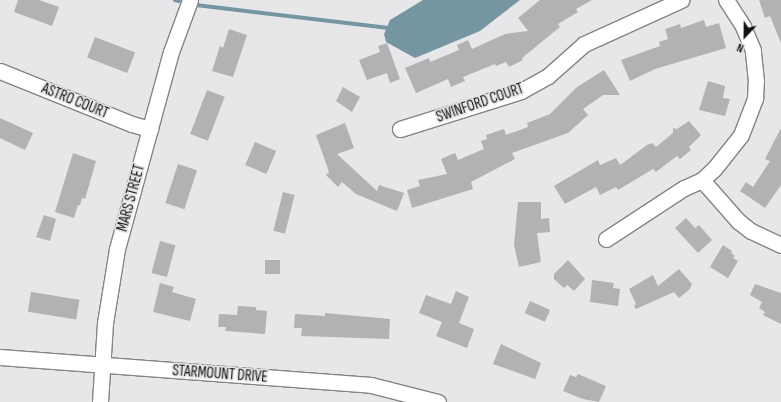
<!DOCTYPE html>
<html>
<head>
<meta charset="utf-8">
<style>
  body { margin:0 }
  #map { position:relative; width:781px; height:402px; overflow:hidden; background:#e7e7ea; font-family:"Sofia Sans Condensed",sans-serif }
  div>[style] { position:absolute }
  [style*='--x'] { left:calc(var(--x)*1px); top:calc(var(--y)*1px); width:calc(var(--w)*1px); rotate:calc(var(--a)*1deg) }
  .water>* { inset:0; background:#7596a1 }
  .stream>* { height:4px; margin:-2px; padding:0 2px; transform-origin:2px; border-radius:2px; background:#7596a1 }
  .building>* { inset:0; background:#b2b2b5; transform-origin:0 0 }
  .roads { filter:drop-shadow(1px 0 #848386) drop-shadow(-1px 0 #848386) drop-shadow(0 1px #848386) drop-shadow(0 -1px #848386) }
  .minor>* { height:15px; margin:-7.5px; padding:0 7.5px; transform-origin:7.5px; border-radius:7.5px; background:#fff }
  span { translate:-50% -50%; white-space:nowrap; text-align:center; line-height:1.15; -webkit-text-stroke:3.5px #e7e7ea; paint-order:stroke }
  .street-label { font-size:15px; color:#101011 }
  .north { position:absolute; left:725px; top:16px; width:40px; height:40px; -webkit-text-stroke:3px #e7e7ea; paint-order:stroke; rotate:202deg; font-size:11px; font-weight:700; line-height:16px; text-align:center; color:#101011 }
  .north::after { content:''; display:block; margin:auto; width:14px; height:18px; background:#101011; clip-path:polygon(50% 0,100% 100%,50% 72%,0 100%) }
</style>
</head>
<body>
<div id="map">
  <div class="water">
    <i style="clip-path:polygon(423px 0,520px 0,480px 31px,415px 58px,386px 42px,384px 34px,390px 20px)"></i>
  </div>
  <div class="stream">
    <i style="--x:175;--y:0;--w:4;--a:14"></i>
    <i style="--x:196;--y:5;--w:194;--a:6.8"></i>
  </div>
  <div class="building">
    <i style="clip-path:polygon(18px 0,39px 0,59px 7px,52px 26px,14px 12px)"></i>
    <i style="clip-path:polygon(540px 0,592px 0,576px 9px,578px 12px,558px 24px,560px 27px,522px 58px,523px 60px,509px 67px,506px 62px,496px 66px,495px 64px,463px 77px,465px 81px,451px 87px,448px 79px,416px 93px,405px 68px,429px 58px,430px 62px,459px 50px,457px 45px,468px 40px,472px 49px,505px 34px,528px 31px,518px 18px)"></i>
    <i style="clip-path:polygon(759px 0,781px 0,781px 43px,770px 16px,765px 18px)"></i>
    <i style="clip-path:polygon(704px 20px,706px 27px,719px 23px,726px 48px,655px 69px,630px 81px,621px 60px,660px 46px,659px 42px,668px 39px,665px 29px,680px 24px,681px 28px)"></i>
    <i style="clip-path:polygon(229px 29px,247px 35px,233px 77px,212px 71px,220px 46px,223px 48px)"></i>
    <i style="left:95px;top:37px;width:43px;height:22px;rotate:21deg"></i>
    <i style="clip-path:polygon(387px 43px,400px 79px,390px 83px,387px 73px,367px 80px,359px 60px,380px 52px,378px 46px)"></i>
    <i style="clip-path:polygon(604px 70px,620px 95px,603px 95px,583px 109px,588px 115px,568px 133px,512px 153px,515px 159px,471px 182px,473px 189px,412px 208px,407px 190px,420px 186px,418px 180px,447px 174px,441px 159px,455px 153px,458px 160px,484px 149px,481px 141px,487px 139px,486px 135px,504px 129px,506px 135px,528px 127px,527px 123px,550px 114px,577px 87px)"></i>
    <i style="clip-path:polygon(708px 81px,725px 86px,723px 98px,730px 99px,725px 116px,699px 110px)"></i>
    <i style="clip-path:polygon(343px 87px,360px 97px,352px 112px,336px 101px)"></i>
    <i style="left:207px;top:90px;width:19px;height:47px;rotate:21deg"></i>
    <i style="clip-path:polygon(0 118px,33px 133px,25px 150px,0 138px)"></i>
    <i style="clip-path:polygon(689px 121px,701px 135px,689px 147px,691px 150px,680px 159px,677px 156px,656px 172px,653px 169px,618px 190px,616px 187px,600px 195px,596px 187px,565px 204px,554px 186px,598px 160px,600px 165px,616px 158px,620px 165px,647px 145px,652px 143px,656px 147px,673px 133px,673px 128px,677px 129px)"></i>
    <i style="clip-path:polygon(345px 123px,354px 148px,337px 154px,377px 191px,379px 185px,404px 193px,397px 211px,356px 194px,342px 182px,338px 187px,326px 175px,329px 172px,316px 135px)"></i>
    <i style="clip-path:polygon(781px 128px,781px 185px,765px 208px,740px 191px,746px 182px,753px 187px,770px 161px,765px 159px)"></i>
    <i style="left:255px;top:142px;width:23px;height:25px;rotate:23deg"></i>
    <i style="clip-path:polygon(73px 153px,96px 161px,85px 199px,82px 198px,80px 205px,78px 205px,74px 218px,55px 212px)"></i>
    <i style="left:178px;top:164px;width:20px;height:41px;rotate:18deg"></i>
    <i style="left:283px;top:192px;width:12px;height:40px;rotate:14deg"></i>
    <i style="clip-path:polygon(518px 202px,541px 202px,541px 219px,549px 218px,550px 232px,537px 233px,541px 262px,519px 267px,514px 245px)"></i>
    <i style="clip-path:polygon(44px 215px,56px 219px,50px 241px,36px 237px)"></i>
    <i style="clip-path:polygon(686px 218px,695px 228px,699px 225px,712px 240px,698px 253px,675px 228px)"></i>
    <i style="left:160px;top:241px;width:16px;height:33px;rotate:15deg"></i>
    <i style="clip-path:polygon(723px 245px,732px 251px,731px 253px,735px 256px,733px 258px,738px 261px,728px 278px,710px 267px)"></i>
    <i style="left:265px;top:260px;width:15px;height:14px"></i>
    <i style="clip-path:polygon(568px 260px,585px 279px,574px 291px,567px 285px,564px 288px,554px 279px,554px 274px)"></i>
    <i style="clip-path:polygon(679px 269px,692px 284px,689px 290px,679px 298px,674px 292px,636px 309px,634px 306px,636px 304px,629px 289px,653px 275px,658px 286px)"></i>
    <i style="clip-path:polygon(592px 280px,614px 283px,613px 288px,620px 289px,618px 306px,590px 302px)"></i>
    <i style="clip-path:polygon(160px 283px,174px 287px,172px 292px,196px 299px,190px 321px,153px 312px)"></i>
    <i style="clip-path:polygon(755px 284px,781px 293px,781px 324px,763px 315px,765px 312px,759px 308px,762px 302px,750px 295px)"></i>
    <i style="clip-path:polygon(456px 291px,469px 297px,459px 323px,474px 329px,467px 348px,436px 336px,442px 322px,419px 313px,426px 295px,451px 304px)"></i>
    <i style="left:31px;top:292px;width:49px;height:20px;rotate:9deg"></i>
    <i style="left:530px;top:301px;width:22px;height:13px;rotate:24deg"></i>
    <i style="clip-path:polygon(238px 306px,256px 307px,256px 310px,267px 311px,265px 334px,225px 331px,226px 327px,218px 327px,219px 314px,237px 315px)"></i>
    <i style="clip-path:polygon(325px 313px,390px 319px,389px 339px,301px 336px,302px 328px,294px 328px,295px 314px,325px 316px)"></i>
    <i style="clip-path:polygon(501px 344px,541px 363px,535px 379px,493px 364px)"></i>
    <i style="clip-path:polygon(578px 374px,606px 386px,599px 402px,583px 399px,563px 391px,570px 375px,576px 377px)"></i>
  </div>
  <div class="roads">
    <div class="minor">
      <i style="--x:0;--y:71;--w:142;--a:21.9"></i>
      <i style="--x:132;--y:124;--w:19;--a:16"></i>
      <i style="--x:400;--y:129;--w:127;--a:-17.4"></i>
      <i style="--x:521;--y:91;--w:31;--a:-29"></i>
      <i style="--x:548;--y:76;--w:48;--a:-41.6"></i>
      <i style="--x:584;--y:44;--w:107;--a:-24.4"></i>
      <i style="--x:702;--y:180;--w:55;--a:48.7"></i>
      <i style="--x:738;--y:221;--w:16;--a:38"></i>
      <i style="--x:751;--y:231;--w:33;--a:25"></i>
      <i style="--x:606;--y:239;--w:93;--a:-33.2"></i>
      <i style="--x:684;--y:188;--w:20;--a:-24"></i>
      <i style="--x:702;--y:180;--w:16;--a:-43"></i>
      <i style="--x:714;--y:169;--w:43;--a:-51.5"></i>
      <i style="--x:741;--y:135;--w:40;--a:-69"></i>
      <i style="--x:755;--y:98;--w:17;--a:-87"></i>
      <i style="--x:756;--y:81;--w:31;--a:-96"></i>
      <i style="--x:753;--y:50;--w:26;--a:-113"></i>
      <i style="--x:743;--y:26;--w:31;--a:-123"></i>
      <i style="--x:0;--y:357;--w:372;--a:4.3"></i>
      <i style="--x:371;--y:385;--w:69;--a:14.2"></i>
      <i style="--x:100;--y:402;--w:79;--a:-86.4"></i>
      <i style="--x:105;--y:323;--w:75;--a:-80.8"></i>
      <i style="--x:117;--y:249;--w:204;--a:-74.7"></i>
      <i style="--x:171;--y:52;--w:55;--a:-69.9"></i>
    </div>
  </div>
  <div class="street-label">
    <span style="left:75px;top:101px;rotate:22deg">ASTRO COURT</span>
    <span style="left:480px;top:103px;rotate:-19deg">SWINFORD COURT</span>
    <span style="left:131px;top:198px;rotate:-75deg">MARS STREET</span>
    <span style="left:220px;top:374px;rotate:4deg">STARMOUNT DRIVE</span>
  </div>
  <div class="north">N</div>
</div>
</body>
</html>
